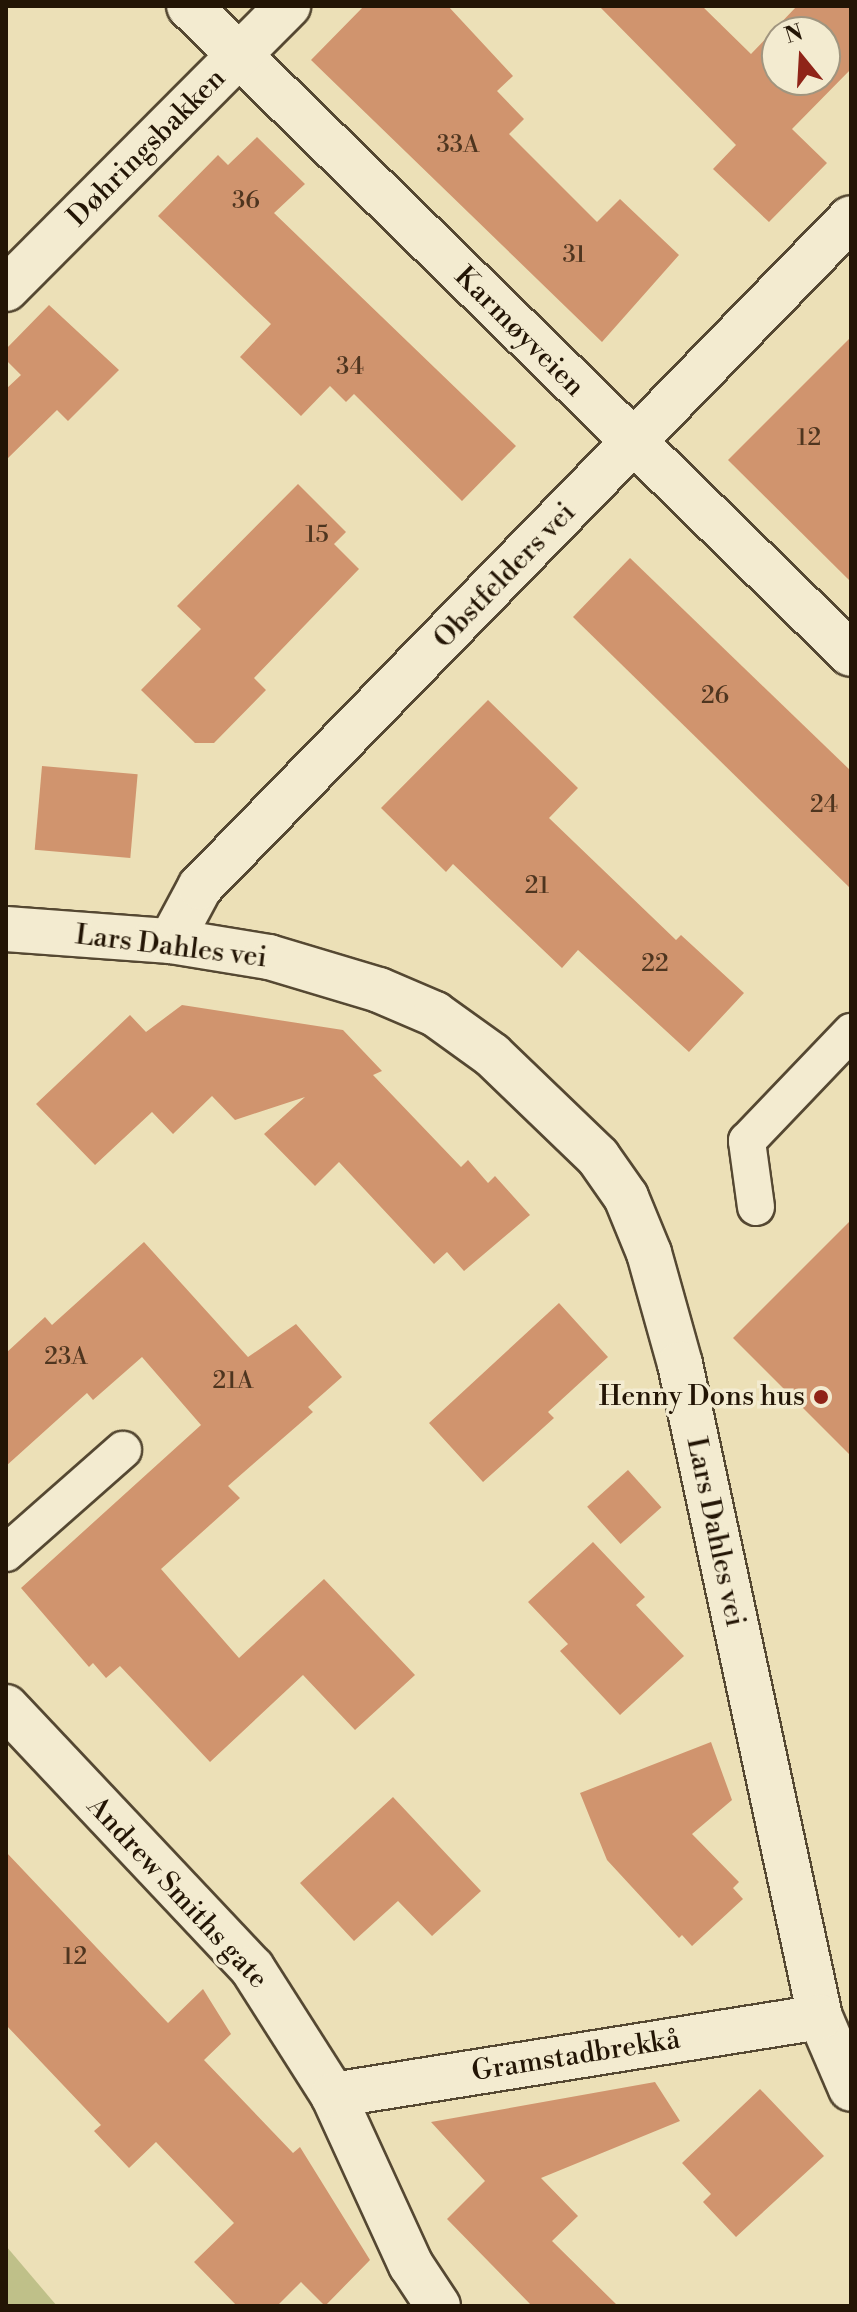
<!DOCTYPE html>
<html>
<head>
<meta charset="utf-8">
<style>
  body { margin:0 }
  #map { position:relative; width:857px; height:2312px; overflow:hidden; background:#ece0b7; font-family:"Libre Bodoni",serif }
  div>[style] { position:absolute }
  [style*='--x'] { left:calc(var(--x)*1px); top:calc(var(--y)*1px); width:calc(var(--w)*1px); rotate:calc(var(--a)*1deg) }
  .green>* { inset:0; background:#bfc089 }
  .building>* { inset:0; background:#d0946e; transform-origin:0 0 }
  .roads { filter:drop-shadow(2px 0 #554832) drop-shadow(-2px 0 #554832) drop-shadow(0 2px #554832) drop-shadow(0 -2px #554832) }
  .lane>* { height:36px; margin:-18px; padding:0 18px; transform-origin:18px; border-radius:18px; background:#f3ebd0 }
  .street>* { height:44px; margin:-22px; padding:0 22px; transform-origin:22px; border-radius:22px; background:#f3ebd0 }
  .dots>* { width:22px; height:22px; translate:-50% -50%; box-sizing:border-box; border:4px solid #f3ebd0; border-radius:50% }
  span { translate:-50% -50%; white-space:nowrap; text-align:center; line-height:1.15; -webkit-text-stroke:7px #f3ebd0; paint-order:stroke }
  .number-label { font-size:24px; color:#4e351f }
  .number-label span { -webkit-text-stroke-width:0 }
  .street-label { font-size:28px; color:#231505 }
  .poi-label { font-size:28px; color:#231505 }
  .right { translate:-100% -50%; text-align:right }
  .frame { position:absolute; inset:0; border:8px solid #231505; pointer-events:none }
  .north { position:absolute; left:761px; top:16px; width:80px; height:80px; box-sizing:border-box; background:#f3ebd0; border:2px solid #a0957f; border-radius:50%; rotate:342deg; font-size:22px; font-weight:700; line-height:32px; text-align:center; color:#231505 }
  .north::after { content:''; display:block; margin:auto; width:28px; height:36px; background:#8f2418; clip-path:polygon(50% 0,100% 100%,50% 72%,0 100%) }
</style>
</head>
<body>
<div id="map">
  <div class="green">
    <i style="clip-path:polygon(6px 2246px,57px 2306px,6px 2306px)"></i>
  </div>
  <div class="building">
    <i style="clip-path:polygon(364px 6px,448px 6px,513px 76px,497px 91px,524px 119px,509px 134px,597px 222px,620px 199px,679px 255px,602px 342px,311px 60px)"></i>
    <i style="clip-path:polygon(evenodd,599px 6px,702px 6px,751px 54px,797px 6px,851px 6px,851px 69px,792px 129px,827px 163px,769px 222px,713px 169px,736px 145px,599px 6px,777px 32px,825px 32px,825px 80px,777px 80px,777px 32px)"></i>
    <i style="clip-path:polygon(257px 137px,305px 184px,274px 213px,516px 446px,462px 501px,354px 394px,346px 402px,330px 386px,301px 416px,240px 357px,271px 324px,158px 216px,218px 155px,228px 165px)"></i>
    <i style="clip-path:polygon(49px 305px,119px 370px,68px 421px,57px 410px,6px 460px,6px 389px,21px 375px,6px 360px,6px 349px)"></i>
    <i style="clip-path:polygon(851px 337px,851px 582px,728px 460px)"></i>
    <i style="clip-path:polygon(298px 484px,346px 532px,334px 544px,359px 569px,254px 678px,266px 690px,214px 743px,195px 743px,141px 690px,201px 629px,177px 606px)"></i>
    <i style="clip-path:polygon(630px 558px,851px 771px,851px 889px,573px 617px)"></i>
    <i style="clip-path:polygon(488px 700px,578px 788px,549px 818px,676px 940px,681px 935px,744px 993px,689px 1052px,578px 950px,562px 968px,453px 864px,446px 872px,381px 808px)"></i>
    <i style="left:42px;top:766px;width:96px;height:84px;rotate:5deg"></i>
    <i style="clip-path:polygon(182px 1005px,343px 1030px,382px 1071px,373px 1075px,461px 1167px,468px 1160px,488px 1183px,495px 1176px,530px 1215px,464px 1271px,447px 1252px,434px 1264px,339px 1162px,315px 1186px,264px 1134px,305px 1097px,235px 1120px,212px 1096px,173px 1134px,152px 1112px,95px 1165px,36px 1104px,130px 1015px,146px 1032px)"></i>
    <i style="clip-path:polygon(851px 1220px,851px 1456px,733px 1338px)"></i>
    <i style="clip-path:polygon(144px 1242px,248px 1357px,296px 1324px,342px 1377px,308px 1407px,313px 1412px,228px 1486px,240px 1498px,161px 1569px,239px 1658px,324px 1579px,415px 1675px,355px 1730px,303px 1675px,210px 1762px,120px 1666px,106px 1678px,93px 1663px,89px 1667px,21px 1588px,201px 1425px,142px 1357px,93px 1400px,87px 1393px,6px 1466px,6px 1353px,45px 1317px,52px 1325px)"></i>
    <i style="clip-path:polygon(559px 1303px,608px 1357px,548px 1412px,554px 1418px,483px 1482px,429px 1423px)"></i>
    <i style="left:628px;top:1470px;width:50px;height:55px;rotate:48deg"></i>
    <i style="clip-path:polygon(593px 1542px,645px 1597px,636px 1605px,684px 1656px,620px 1715px,560px 1651px,568px 1644px,528px 1602px)"></i>
    <i style="clip-path:polygon(711px 1742px,732px 1800px,692px 1834px,739px 1882px,733px 1888px,743px 1899px,692px 1946px,682px 1935px,679px 1938px,607px 1860px,580px 1793px)"></i>
    <i style="clip-path:polygon(393px 1797px,481px 1891px,432px 1936px,398px 1901px,354px 1941px,300px 1883px)"></i>
    <i style="clip-path:polygon(6px 1852px,168px 2023px,203px 1989px,231px 2034px,204px 2060px,293px 2153px,300px 2147px,370px 2260px,325px 2306px,301px 2282px,277px 2306px,237px 2306px,194px 2262px,234px 2223px,156px 2142px,129px 2168px,94px 2131px,101px 2125px,6px 2025px)"></i>
    <i style="clip-path:polygon(655px 2082px,680px 2121px,541px 2178px,578px 2216px,552px 2241px,618px 2306px,532px 2306px,447px 2219px,485px 2181px,431px 2122px)"></i>
    <i style="clip-path:polygon(760px 2089px,824px 2156px,736px 2237px,703px 2202px,711px 2194px,682px 2163px)"></i>
  </div>
  <div class="roads">
    <div class="lane">
      <i style="--x:756;--y:1207;--w:67;--a:-97.8"></i>
      <i style="--x:747;--y:1141;--w:151;--a:-46.3"></i>
      <i style="--x:6;--y:1553;--w:156;--a:-41.4"></i>
    </div>
    <div class="street">
      <i style="--x:189;--y:6;--w:926;--a:44.39"></i>
      <i style="--x:6;--y:289;--w:400;--a:-45.1"></i>
      <i style="--x:6;--y:929;--w:165;--a:4.2"></i>
      <i style="--x:171;--y:941;--w:99;--a:9.3"></i>
      <i style="--x:269;--y:957;--w:115;--a:16.7"></i>
      <i style="--x:379;--y:990;--w:61;--a:23.2"></i>
      <i style="--x:435;--y:1014;--w:70;--a:35.7"></i>
      <i style="--x:492;--y:1055;--w:147;--a:43.9"></i>
      <i style="--x:598;--y:1157;--w:49;--a:55"></i>
      <i style="--x:626;--y:1197;--w:61;--a:67.7"></i>
      <i style="--x:649;--y:1253;--w:115;--a:74.4"></i>
      <i style="--x:680;--y:1364;--w:668;--a:77.9"></i>
      <i style="--x:820;--y:2017;--w:78;--a:66.7"></i>
      <i style="--x:171;--y:941;--w:61;--a:-61.8"></i>
      <i style="--x:200;--y:887;--w:933;--a:-45.78"></i>
      <i style="--x:6;--y:1707;--w:359;--a:46.7"></i>
      <i style="--x:252;--y:1968;--w:151;--a:57.5"></i>
      <i style="--x:333;--y:2095;--w:187;--a:65.4"></i>
      <i style="--x:411;--y:2265;--w:49;--a:56.6"></i>
      <i style="--x:333;--y:2095;--w:493;--a:-9.1"></i>
    </div>
  </div>
  <div class="dots">
    <i style="left:821px;top:1397px;background:#8f2418"></i>
  </div>
  <div class="number-label">
    <span style="left:458px;top:146px">33A</span>
    <span style="left:246px;top:202px">36</span>
    <span style="left:574px;top:256px">31</span>
    <span style="left:350px;top:368px">34</span>
    <span style="left:809px;top:439px">12</span>
    <span style="left:317px;top:536px">15</span>
    <span style="left:715px;top:697px">26</span>
    <span style="left:824px;top:806px">24</span>
    <span style="left:537px;top:887px">21</span>
    <span style="left:655px;top:965px">22</span>
    <span style="left:66px;top:1358px">23A</span>
    <span style="left:233px;top:1382px">21A</span>
    <span style="left:75px;top:1958px">12</span>
  </div>
  <div class="street-label">
    <span style="left:147px;top:148px;rotate:-45deg">Døhringsbakken</span>
    <span style="left:519px;top:332px;rotate:45deg">Karmøyveien</span>
    <span style="left:505px;top:576px;rotate:-46deg">Obstfelders vei</span>
    <span style="left:171px;top:947px;rotate:7deg">Lars Dahles vei</span>
    <span style="left:715px;top:1532px;rotate:78deg">Lars Dahles vei</span>
    <span style="left:177px;top:1893px;rotate:47deg">Andrew Smiths gate</span>
    <span style="left:576px;top:2056px;rotate:-9deg">Gramstadbrekkå</span>
  </div>
  <div class="poi-label">
    <span class="right" style="left:805px;top:1397px">Henny Dons hus</span>
  </div>
  <div class="frame"></div>
  <div class="north">N</div>
</div>
</body>
</html>
